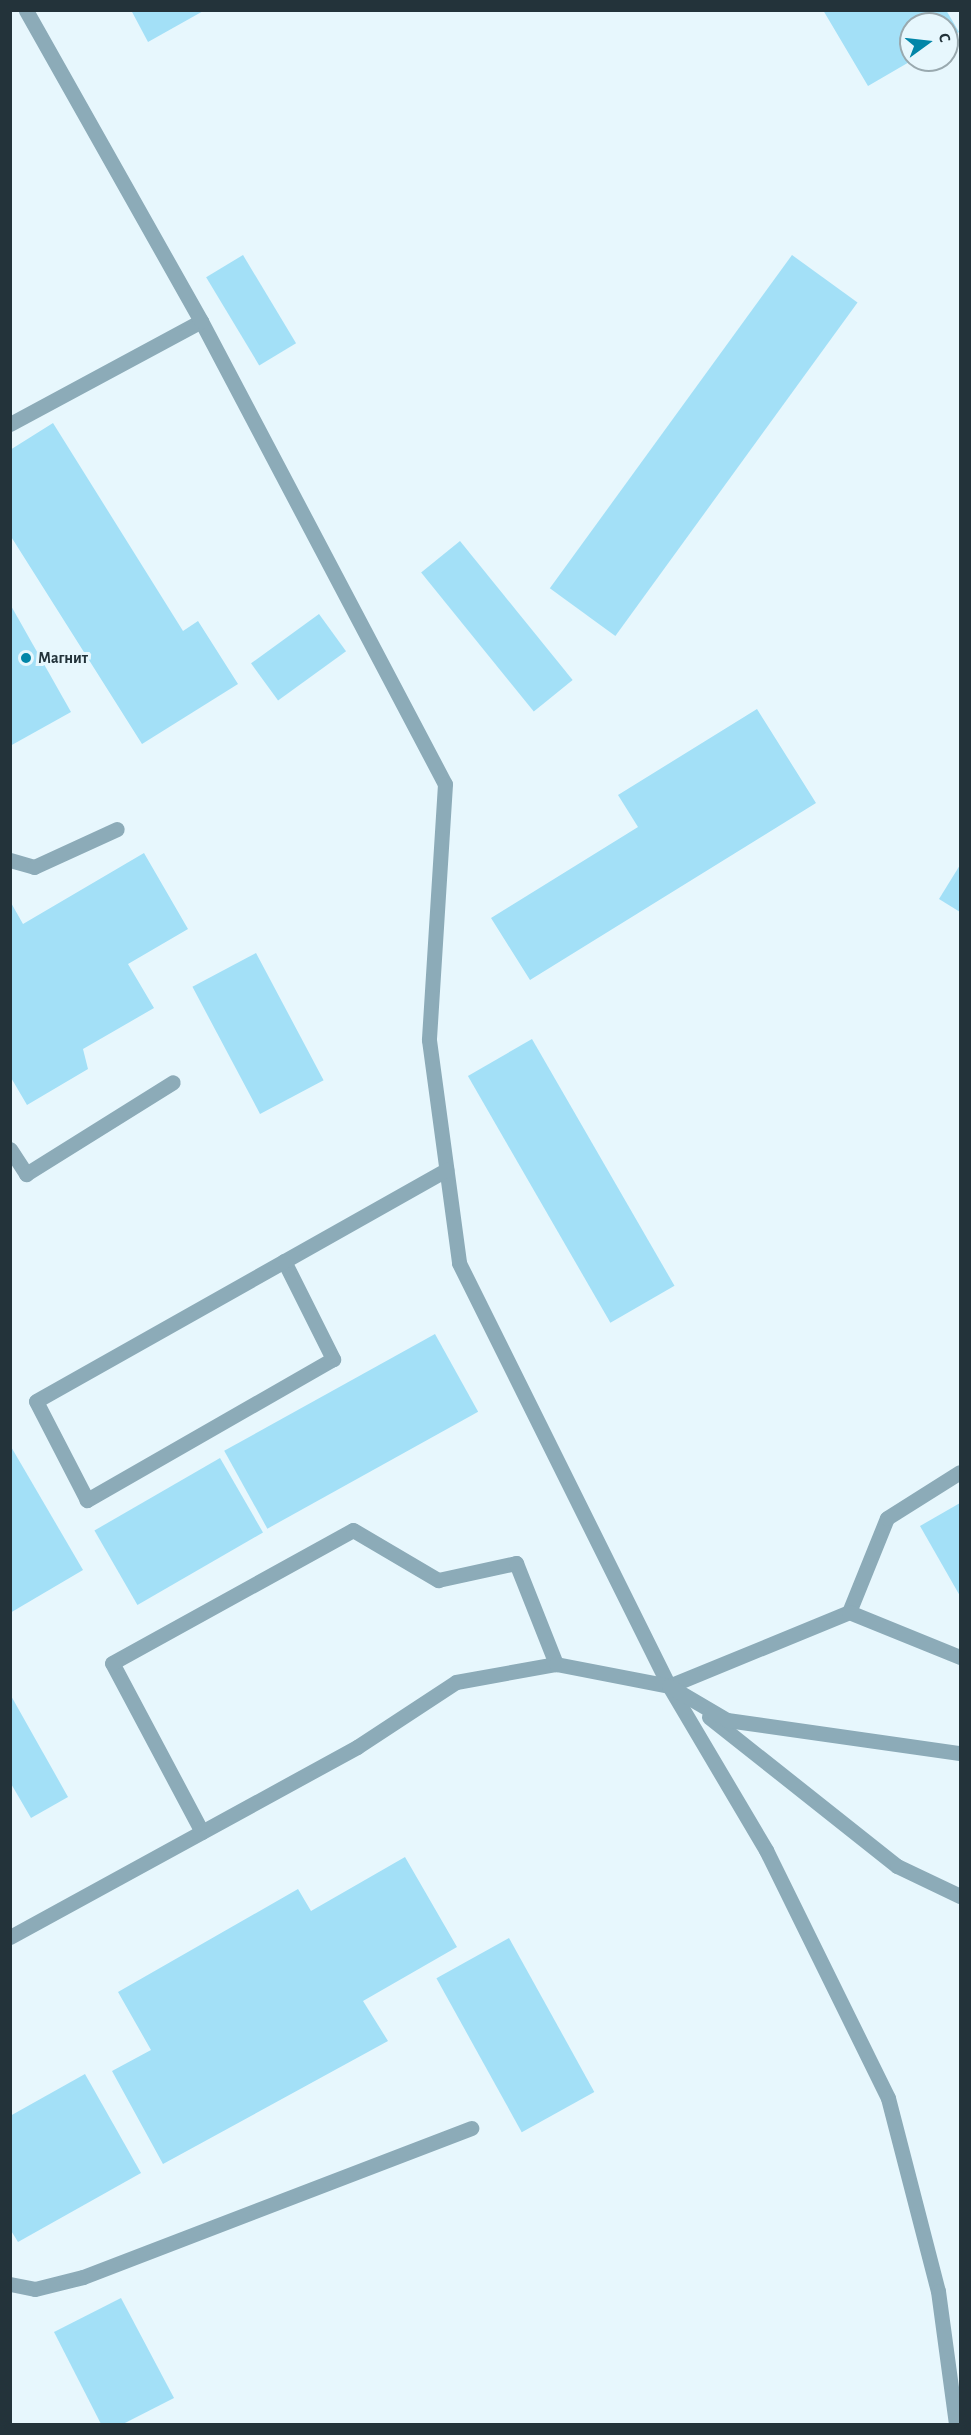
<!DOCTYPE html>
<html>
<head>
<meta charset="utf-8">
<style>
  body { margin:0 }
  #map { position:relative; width:971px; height:2435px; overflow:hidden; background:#e7f7fd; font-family:"Alegreya Sans",sans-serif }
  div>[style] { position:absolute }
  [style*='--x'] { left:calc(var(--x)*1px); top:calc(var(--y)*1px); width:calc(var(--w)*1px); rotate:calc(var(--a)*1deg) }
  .building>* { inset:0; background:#a3e0f7; transform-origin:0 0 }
  .minor>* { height:15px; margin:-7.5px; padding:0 7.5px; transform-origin:7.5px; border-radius:7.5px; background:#8cabb8 }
  .dots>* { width:16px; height:16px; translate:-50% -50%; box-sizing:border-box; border:3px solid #e7f7fd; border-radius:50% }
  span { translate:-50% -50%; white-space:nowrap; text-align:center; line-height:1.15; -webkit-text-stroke:6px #e7f7fd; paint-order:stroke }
  .poi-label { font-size:16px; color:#23333a; font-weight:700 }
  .left { translate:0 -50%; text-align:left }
  .frame { position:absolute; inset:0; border:12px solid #23333a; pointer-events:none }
  .north { position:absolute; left:899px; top:12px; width:60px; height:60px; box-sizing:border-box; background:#e7f7fd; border:2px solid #99a9af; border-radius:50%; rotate:75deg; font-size:16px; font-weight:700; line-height:24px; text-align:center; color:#23333a }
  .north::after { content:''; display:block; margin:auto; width:21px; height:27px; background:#0286a8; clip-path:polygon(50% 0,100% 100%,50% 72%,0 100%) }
</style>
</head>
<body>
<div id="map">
  <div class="building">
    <i style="clip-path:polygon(131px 10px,205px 10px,148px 42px)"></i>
    <i style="clip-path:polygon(823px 10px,946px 10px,959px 32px,947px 39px,947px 24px,911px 24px,911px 61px,868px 86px)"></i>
    <i style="left:243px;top:255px;width:103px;height:43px;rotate:59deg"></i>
    <i style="left:792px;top:255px;width:81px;height:412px;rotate:36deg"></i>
    <i style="clip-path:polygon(53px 423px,183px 631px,198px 621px,238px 684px,142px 744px,10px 535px,10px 450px)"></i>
    <i style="left:460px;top:541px;width:179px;height:50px;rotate:51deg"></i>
    <i style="clip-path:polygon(10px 604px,71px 712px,10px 746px)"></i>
    <i style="left:319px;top:614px;width:46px;height:84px;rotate:54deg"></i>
    <i style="clip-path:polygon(757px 709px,816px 803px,530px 980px,491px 918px,638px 827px,618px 795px)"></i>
    <i style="clip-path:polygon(144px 853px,188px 929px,128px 964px,154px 1008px,83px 1049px,88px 1069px,27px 1105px,10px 1076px,10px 901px,23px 924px)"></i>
    <i style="clip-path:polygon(960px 865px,960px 912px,939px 899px)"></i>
    <i style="left:256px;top:953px;width:144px;height:72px;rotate:62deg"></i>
    <i style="left:532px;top:1039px;width:285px;height:74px;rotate:60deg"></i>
    <i style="left:435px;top:1334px;width:89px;height:241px;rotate:61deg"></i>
    <i style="clip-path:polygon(10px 1445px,83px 1570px,10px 1613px)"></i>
    <i style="left:220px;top:1458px;width:86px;height:145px;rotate:60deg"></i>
    <i style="clip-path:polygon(960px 1503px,960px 1596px,920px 1526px)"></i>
    <i style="clip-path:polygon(10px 1694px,68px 1797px,31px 1818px,10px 1782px)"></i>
    <i style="clip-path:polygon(405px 1857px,457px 1947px,363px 2001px,388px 2041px,163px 2164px,112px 2071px,151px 2050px,118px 1992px,298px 1889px,311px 1911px)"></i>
    <i style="left:509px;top:1938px;width:176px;height:83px;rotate:61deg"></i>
    <i style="clip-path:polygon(85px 2074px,141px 2173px,18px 2242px,10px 2229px,10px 2116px)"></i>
    <i style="clip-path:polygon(121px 2298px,174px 2398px,123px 2424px,101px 2424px,54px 2332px)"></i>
  </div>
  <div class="minor">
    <i style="--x:201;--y:321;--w:523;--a:62.21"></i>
    <i style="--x:445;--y:784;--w:256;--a:93.6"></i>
    <i style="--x:429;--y:1040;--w:225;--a:82.3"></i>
    <i style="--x:459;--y:1263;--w:472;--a:63.6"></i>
    <i style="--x:669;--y:1686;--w:191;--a:59.4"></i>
    <i style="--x:766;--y:1850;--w:276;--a:63.8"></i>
    <i style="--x:888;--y:2098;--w:199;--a:75.5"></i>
    <i style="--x:938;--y:2291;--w:134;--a:82.3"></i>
    <i style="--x:10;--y:424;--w:217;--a:-28.3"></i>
    <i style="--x:201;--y:321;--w:357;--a:-119.4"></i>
    <i style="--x:10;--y:860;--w:25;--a:16"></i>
    <i style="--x:34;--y:867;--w:91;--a:-24.6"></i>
    <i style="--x:10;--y:1149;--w:30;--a:57"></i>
    <i style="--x:26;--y:1174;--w:173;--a:-32"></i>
    <i style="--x:284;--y:1261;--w:110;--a:63.4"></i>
    <i style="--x:333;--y:1359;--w:284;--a:150.2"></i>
    <i style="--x:87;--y:1500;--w:111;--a:-117.3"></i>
    <i style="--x:36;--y:1401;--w:471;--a:-29.4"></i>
    <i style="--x:849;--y:1612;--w:101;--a:-68"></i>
    <i style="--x:887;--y:1518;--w:86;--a:-32.2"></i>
    <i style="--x:669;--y:1686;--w:195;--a:-22.3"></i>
    <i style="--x:849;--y:1612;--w:120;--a:22.1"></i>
    <i style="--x:709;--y:1717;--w:240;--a:38.4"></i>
    <i style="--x:897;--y:1866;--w:70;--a:25.5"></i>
    <i style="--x:202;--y:1832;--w:191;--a:-118"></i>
    <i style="--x:112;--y:1663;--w:275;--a:-28.9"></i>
    <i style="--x:353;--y:1530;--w:99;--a:30.5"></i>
    <i style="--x:438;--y:1580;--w:80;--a:-12.3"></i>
    <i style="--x:516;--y:1563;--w:109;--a:68.4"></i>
    <i style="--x:10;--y:1937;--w:396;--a:-28.7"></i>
    <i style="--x:357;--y:1747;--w:118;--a:-33.3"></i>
    <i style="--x:456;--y:1682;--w:102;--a:-10.2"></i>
    <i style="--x:556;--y:1664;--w:115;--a:11"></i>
    <i style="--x:669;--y:1686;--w:67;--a:30.4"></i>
    <i style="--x:727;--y:1720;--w:235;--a:8.1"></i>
    <i style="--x:10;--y:2284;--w:25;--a:11"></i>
    <i style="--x:35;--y:2289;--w:49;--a:-14"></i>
    <i style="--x:83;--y:2277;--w:416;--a:-21"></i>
  </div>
  <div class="dots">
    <i style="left:26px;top:658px;background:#0286a8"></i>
  </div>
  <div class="poi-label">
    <span class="left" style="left:38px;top:658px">Магнит</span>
  </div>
  <div class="frame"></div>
  <div class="north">С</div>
</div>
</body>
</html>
